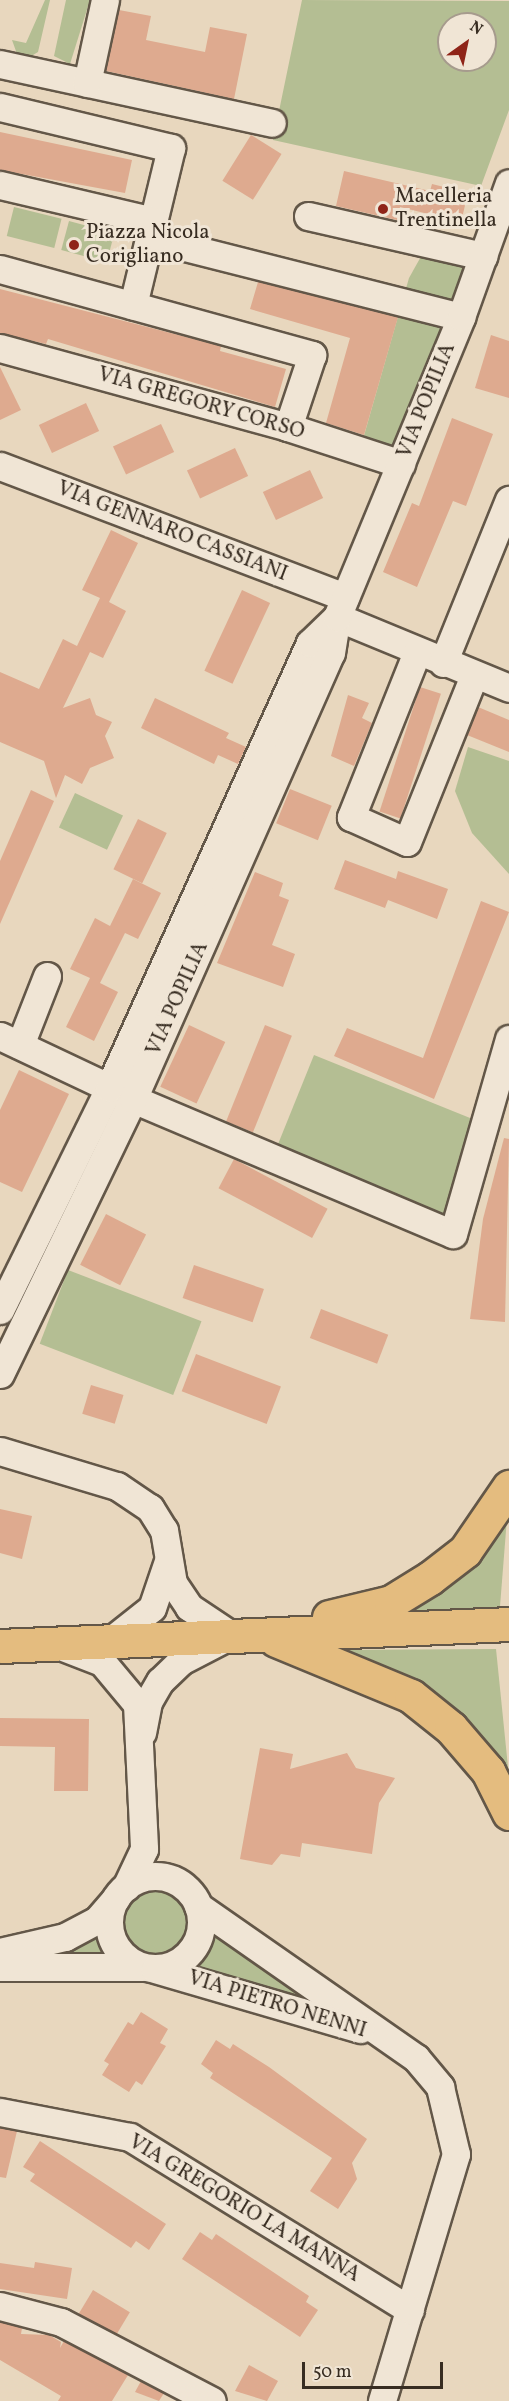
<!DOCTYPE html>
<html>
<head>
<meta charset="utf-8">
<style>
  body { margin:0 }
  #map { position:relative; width:509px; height:2401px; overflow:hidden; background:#e8d7be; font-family:Vollkorn,serif }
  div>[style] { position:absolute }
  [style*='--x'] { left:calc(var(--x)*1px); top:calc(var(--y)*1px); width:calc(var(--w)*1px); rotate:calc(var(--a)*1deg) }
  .green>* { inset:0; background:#b4be93; transform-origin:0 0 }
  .round { border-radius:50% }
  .building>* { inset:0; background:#deaa8f; transform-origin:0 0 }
  .roads { filter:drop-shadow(2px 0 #635748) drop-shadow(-2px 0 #635748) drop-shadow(0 2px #635748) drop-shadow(0 -2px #635748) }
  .minor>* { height:27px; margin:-13.5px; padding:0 13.5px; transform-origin:13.5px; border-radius:13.5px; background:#f0e5d5 }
  .minor>.ring { margin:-13.5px; padding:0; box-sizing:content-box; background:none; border:27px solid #f0e5d5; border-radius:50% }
  .major>* { height:33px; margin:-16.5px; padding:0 16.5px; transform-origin:16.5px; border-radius:16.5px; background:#e4bc7f }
  .dots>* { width:16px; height:16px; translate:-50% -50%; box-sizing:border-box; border:3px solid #f0e5d5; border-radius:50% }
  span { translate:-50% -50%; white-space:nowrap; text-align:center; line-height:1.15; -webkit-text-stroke:6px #f0e5d5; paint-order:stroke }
  .poi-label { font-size:21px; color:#372c21 }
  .left { translate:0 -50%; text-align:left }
  .street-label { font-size:21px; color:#372c21 }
  .north { position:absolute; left:437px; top:12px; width:60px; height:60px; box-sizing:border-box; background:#f0e5d5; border:2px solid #a69b8d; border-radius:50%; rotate:33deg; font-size:16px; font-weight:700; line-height:24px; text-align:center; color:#372c21 }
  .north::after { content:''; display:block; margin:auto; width:21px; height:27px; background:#8f2418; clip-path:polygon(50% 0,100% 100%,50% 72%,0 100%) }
  .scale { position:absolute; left:302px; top:2362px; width:141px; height:27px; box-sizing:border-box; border:3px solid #372c21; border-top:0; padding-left:8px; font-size:18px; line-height:21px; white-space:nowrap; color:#372c21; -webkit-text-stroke:4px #f0e5d5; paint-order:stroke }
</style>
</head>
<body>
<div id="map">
  <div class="green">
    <i style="clip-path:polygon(45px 0,50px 0,38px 52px,28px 58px,17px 54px,12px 40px,26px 43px)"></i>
    <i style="clip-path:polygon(66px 0,90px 0,70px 64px,54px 56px)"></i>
    <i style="clip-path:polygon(evenodd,302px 0,509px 1px,509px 110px,481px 186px,273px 140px,302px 0,449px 24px,485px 24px,485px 60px,449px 60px,449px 24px)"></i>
    <i style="left:14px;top:207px;width:49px;height:30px;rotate:14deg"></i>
    <i style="left:69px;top:221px;width:47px;height:30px;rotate:15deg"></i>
    <i style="clip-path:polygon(428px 244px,483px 256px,401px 464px,363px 439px,409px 278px)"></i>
    <i style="clip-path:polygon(468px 747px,509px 761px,509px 874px,472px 833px,455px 791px)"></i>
    <i style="left:75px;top:793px;width:53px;height:38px;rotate:25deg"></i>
    <i style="left:314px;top:1055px;width:183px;height:111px;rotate:22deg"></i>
    <i style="left:68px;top:1270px;width:143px;height:79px;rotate:21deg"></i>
    <i style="clip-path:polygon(507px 1518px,499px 1619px,362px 1622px)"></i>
    <i style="clip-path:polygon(496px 1649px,509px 1777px,331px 1650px)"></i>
    <i class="round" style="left:119px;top:1885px;width:74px;height:74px"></i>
    <i style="clip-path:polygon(210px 1925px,335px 2006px,187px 1970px,201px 1955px)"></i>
    <i style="clip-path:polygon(102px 1926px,116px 1958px,12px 1957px)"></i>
  </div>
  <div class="building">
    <i style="clip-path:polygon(119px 10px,151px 16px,146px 40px,205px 52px,210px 27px,247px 34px,234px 99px,106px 71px)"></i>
    <i style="clip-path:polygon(0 132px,132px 160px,125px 193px,0 170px)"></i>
    <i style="left:251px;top:135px;width:36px;height:54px;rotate:32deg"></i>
    <i style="clip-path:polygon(344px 171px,430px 191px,432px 184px,468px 193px,461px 222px,400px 207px,397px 220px,336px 206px)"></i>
    <i style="clip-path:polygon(258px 282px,398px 317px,364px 435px,326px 423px,350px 338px,250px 309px)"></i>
    <i style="clip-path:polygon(0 289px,221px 346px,220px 351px,286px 369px,275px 407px,48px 339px,46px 344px,0 333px)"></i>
    <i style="clip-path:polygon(491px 335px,509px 341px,509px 398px,475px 388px)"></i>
    <i style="clip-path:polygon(0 367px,21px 410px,0 420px)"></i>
    <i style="left:86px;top:403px;width:31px;height:52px;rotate:65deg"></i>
    <i style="clip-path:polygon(452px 418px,493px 434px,466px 506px,453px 501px,417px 587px,383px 572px,412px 503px,419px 506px)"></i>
    <i style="left:161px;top:424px;width:31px;height:53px;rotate:65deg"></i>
    <i style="left:235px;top:448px;width:31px;height:53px;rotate:65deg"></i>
    <i style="left:310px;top:470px;width:31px;height:52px;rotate:65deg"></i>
    <i style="clip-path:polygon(111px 530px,138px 543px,109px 602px,126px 611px,103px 658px,90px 652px,63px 708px,90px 698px,96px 715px,112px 722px,105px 736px,114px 758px,90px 768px,82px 784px,65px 775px,56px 798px,44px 761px,0 742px,0 672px,39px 689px,63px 639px,77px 646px,100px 598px,82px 590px)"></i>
    <i style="left:242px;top:590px;width:31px;height:89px;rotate:25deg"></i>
    <i style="left:420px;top:687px;width:22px;height:131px;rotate:18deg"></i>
    <i style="clip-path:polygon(348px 695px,369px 703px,362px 718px,372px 723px,354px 766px,331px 756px)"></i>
    <i style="clip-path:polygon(155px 698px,229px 733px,226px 738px,246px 747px,238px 764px,218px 755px,214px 764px,141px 728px)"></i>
    <i style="clip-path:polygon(478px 707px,509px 720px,509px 752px,467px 735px)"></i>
    <i style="left:290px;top:789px;width:45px;height:37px;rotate:22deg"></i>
    <i style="clip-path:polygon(31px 790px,54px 801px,0 924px,0 861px)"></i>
    <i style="left:138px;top:819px;width:32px;height:56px;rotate:26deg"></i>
    <i style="clip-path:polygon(345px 860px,396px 879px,398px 871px,448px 889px,437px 919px,388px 900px,385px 908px,334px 889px)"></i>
    <i style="clip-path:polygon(255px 872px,283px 883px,279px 896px,289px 900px,272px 945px,295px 954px,283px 987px,217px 963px)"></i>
    <i style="clip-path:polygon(133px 879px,161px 893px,138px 939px,125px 933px,100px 983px,118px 992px,94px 1041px,66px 1027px,90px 978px,70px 969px,95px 918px,110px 926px)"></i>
    <i style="clip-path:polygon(481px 901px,509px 912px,434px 1099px,334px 1056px,347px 1028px,423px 1058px)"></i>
    <i style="left:189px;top:1025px;width:40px;height:68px;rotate:25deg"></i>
    <i style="left:265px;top:1025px;width:29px;height:104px;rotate:22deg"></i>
    <i style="clip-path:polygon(19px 1070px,69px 1094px,22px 1192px,0 1182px,0 1110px)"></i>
    <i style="clip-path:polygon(504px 1138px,509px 1139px,505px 1322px,470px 1319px,483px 1219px)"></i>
    <i style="left:234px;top:1159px;width:106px;height:33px;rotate:28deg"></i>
    <i style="left:106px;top:1214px;width:45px;height:57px;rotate:27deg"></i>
    <i style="left:194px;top:1265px;width:74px;height:35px;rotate:19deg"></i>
    <i style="left:321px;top:1309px;width:72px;height:31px;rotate:21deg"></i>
    <i style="left:196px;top:1354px;width:91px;height:40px;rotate:21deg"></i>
    <i style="left:91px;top:1385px;width:34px;height:30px;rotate:17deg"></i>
    <i style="clip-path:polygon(0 1509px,32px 1516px,22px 1559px,0 1553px)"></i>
    <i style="clip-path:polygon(0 1718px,89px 1719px,88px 1791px,54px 1791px,55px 1747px,0 1746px)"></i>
    <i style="clip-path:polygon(260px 1748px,293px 1754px,290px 1769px,347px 1753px,356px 1768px,395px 1778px,379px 1803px,372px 1854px,302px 1843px,300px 1857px,281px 1854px,272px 1865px,240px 1859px)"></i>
    <i style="clip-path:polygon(141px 2012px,168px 2029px,160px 2043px,166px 2046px,142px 2085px,136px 2081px,129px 2092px,102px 2075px,109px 2064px,104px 2061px,128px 2022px,133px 2025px)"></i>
    <i style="clip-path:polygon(216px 2040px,230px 2049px,233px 2044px,269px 2067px,367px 2139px,352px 2163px,357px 2179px,338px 2209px,310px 2191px,332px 2158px,210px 2078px,213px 2073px,201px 2064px)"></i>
    <i style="clip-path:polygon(0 2128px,17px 2131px,6px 2178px,0 2177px)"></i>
    <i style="clip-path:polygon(40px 2141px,166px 2224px,149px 2250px,136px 2241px,131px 2248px,30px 2181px,35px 2174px,23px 2167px)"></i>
    <i style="clip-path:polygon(200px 2232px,212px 2240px,216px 2234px,309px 2296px,306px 2302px,318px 2310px,300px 2337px,182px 2259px)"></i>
    <i style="clip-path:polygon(35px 2262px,72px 2268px,67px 2299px,0 2289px,0 2263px,34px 2268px)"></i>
    <i style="left:93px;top:2290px;width:43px;height:28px;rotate:31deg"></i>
    <i style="clip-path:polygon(0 2322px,22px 2328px,21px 2334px,49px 2335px,61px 2342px,60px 2348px,64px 2341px,128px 2375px,112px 2401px,58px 2401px,61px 2396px,0 2360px)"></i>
    <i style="clip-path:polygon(249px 2365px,278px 2381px,267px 2401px,235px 2391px)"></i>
    <i style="clip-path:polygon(141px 2381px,164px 2393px,159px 2401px,135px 2392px)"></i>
  </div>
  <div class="roads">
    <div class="minor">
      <i style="--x:0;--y:64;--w:278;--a:12.2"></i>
      <i style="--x:87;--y:83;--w:85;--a:-77.8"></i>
      <i style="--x:0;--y:107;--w:176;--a:13.5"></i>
      <i style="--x:171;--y:148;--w:162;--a:103.6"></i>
      <i style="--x:0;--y:185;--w:157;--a:13.2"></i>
      <i style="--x:308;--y:216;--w:180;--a:12.9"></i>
      <i style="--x:149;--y:238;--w:322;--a:14.2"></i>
      <i style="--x:0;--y:269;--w:324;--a:15.4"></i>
      <i style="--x:312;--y:355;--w:76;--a:108.4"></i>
      <i style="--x:0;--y:348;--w:299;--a:15.3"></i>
      <i style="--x:288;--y:427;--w:119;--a:18.1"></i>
      <i style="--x:0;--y:466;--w:369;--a:20.8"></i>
      <i style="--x:337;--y:617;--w:186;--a:22.4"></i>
      <i style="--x:417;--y:652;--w:178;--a:111.8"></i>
      <i style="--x:351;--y:817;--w:61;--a:24.1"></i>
      <i style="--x:407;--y:842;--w:180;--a:-68.1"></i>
      <i style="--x:443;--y:663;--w:176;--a:-68"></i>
      <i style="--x:0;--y:1036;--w:147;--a:25.3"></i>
      <i style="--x:133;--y:1099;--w:347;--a:22.9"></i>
      <i style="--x:453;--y:1234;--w:203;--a:-74"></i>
      <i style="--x:20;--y:1045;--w:74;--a:-68.6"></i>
      <i style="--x:0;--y:1310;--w:247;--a:-63.8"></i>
      <i style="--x:109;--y:1088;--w:488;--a:-65.7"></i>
      <i style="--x:310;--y:643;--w:37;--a:-44"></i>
      <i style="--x:0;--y:1374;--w:305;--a:-64.2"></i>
      <i style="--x:133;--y:1099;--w:488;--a:-66.1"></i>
      <i style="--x:331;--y:653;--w:36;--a:-81"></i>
      <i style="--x:337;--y:617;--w:325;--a:-67.5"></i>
      <i style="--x:461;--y:317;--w:142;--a:-70.3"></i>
      <i style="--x:0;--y:1451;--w:122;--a:16.7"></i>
      <i style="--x:117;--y:1486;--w:40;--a:34"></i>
      <i style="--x:150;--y:1508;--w:26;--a:58"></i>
      <i style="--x:164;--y:1530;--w:54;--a:80.4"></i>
      <i style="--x:173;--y:1583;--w:29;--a:56"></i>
      <i style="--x:189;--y:1607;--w:50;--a:33.7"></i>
      <i style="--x:231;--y:1635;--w:56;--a:152.5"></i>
      <i style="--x:181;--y:1661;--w:29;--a:136"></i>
      <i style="--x:160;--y:1681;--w:24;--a:120"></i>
      <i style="--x:148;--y:1702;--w:31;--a:101"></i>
      <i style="--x:110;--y:1641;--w:53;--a:-38.2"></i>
      <i style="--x:152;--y:1608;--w:50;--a:-71.2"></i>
      <i style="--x:60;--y:1646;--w:45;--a:20.9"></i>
      <i style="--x:102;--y:1662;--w:55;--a:50.2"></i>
      <i style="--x:137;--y:1704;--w:145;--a:87.2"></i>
      <i style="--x:144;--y:1849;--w:42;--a:115.3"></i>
      <i class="ring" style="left:109px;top:1876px;width:65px;height:65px"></i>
      <i style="--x:198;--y:1906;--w:266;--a:34.9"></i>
      <i style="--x:416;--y:2058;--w:38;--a:50"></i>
      <i style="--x:440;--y:2087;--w:69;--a:76.6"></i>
      <i style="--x:456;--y:2154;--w:258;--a:106.7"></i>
      <i style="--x:0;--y:1952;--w:67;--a:-13"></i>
      <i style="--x:65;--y:1937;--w:36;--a:-28"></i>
      <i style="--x:97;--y:1920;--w:29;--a:-49"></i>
      <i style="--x:0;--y:1967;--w:142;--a:0"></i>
      <i style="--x:155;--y:1969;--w:214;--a:16.3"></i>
      <i style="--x:0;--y:2112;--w:132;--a:10.9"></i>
      <i style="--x:130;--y:2137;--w:329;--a:31.7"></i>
      <i style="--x:0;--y:2306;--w:63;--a:14.7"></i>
      <i style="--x:61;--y:2322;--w:170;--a:27.6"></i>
    </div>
    <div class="major">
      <i style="--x:329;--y:1617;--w:64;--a:-13.6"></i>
      <i style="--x:391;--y:1602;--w:46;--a:-31.6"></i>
      <i style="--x:430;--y:1578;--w:44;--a:-37.6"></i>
      <i style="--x:465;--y:1551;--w:78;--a:-55.5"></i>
      <i style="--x:276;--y:1640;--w:146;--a:22.5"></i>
      <i style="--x:411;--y:1696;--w:51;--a:38.7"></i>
      <i style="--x:451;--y:1728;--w:57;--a:49.3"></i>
      <i style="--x:488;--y:1771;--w:47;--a:63.4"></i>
      <i style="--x:0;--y:1646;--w:509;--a:-2.47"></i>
    </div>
  </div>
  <div class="dots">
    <i style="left:383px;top:209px;background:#8f2418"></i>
    <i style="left:74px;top:245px;background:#8f2418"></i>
  </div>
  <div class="poi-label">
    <span class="left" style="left:395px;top:209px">Macelleria<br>Trentinella</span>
    <span class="left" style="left:86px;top:245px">Piazza Nicola<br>Corigliano</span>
  </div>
  <div class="street-label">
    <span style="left:427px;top:401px;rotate:-68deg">VIA POPILIA</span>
    <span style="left:201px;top:404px;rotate:16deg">VIA GREGORY CORSO</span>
    <span style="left:172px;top:532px;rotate:21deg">VIA GENNARO CASSIANI</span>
    <span style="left:178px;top:999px;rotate:-66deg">VIA POPILIA</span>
    <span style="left:277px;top:2005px;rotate:17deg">VIA PIETRO NENNI</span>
    <span style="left:244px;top:2209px;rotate:31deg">VIA GREGORIO LA MANNA</span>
  </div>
  <div class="north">N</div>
  <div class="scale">50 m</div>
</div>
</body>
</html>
